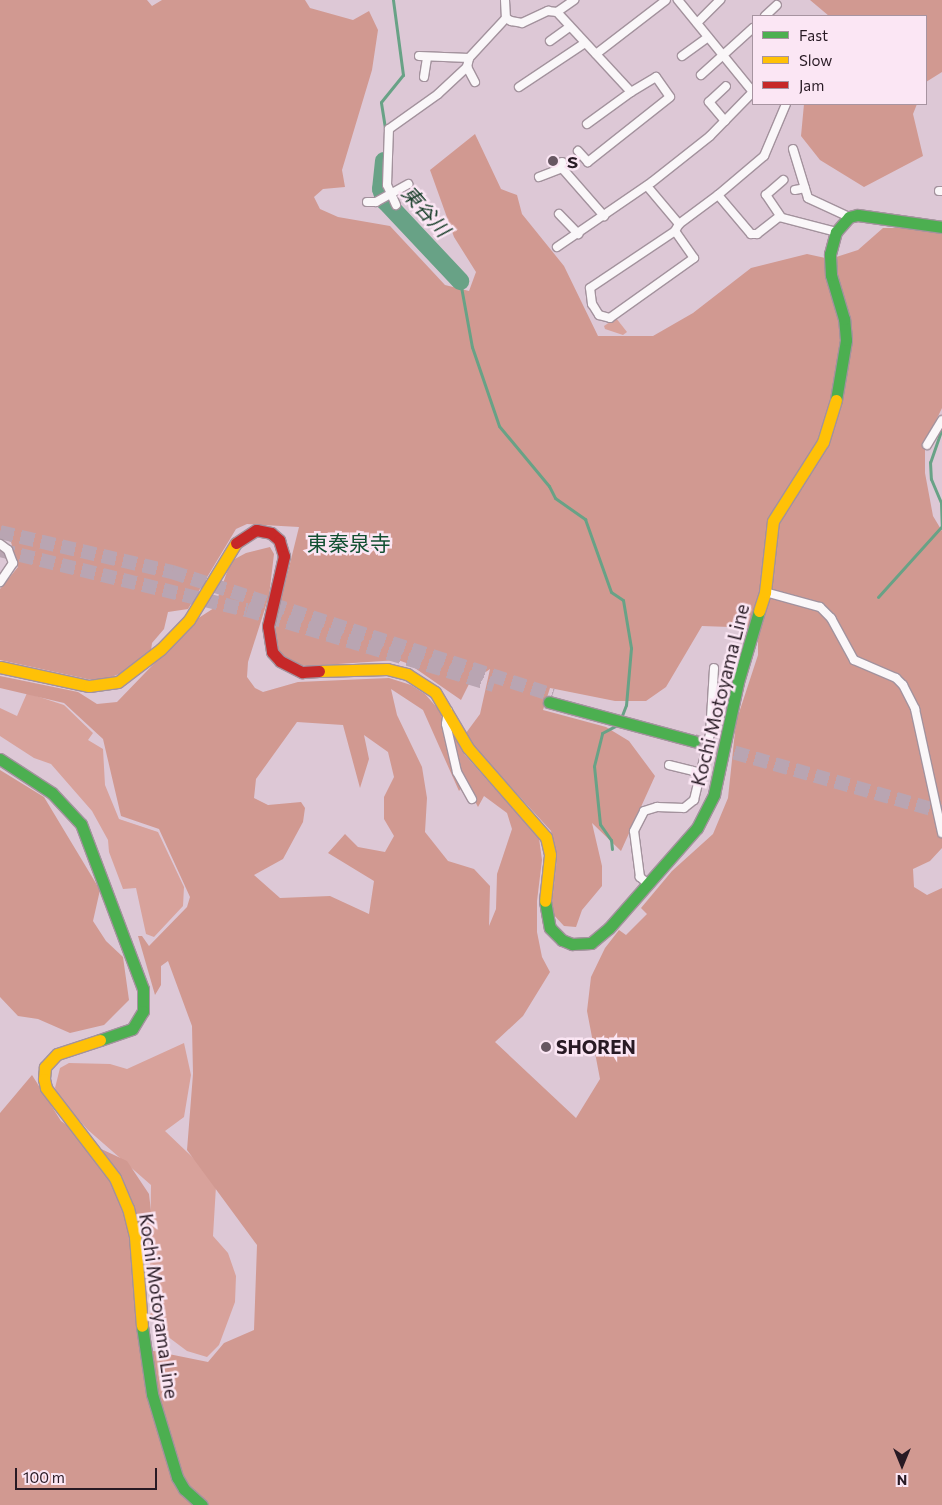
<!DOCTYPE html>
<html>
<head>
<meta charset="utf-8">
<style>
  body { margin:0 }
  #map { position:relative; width:942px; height:1505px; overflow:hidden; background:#ddc8d6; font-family:Commissioner,"Noto Sans JP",sans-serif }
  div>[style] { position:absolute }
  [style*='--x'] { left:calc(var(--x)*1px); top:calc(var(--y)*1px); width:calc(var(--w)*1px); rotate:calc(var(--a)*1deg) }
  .green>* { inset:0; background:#d8a29b }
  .forest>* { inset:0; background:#d19991 }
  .stream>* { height:3px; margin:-1.5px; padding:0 1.5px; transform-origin:1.5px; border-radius:1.5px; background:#68a286 }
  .river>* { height:18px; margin:-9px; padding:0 9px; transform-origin:9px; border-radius:9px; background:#68a286 }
  .highway-tunnel>* { height:14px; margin-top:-7px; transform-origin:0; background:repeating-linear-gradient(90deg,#b9a5b2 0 14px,transparent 0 21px) }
  .roads { filter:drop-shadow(1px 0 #a3929d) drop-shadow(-1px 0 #a3929d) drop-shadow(0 1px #a3929d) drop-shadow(0 -1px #a3929d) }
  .street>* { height:8px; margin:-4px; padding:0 4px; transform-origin:4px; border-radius:4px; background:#faf7f9 }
  .fast>* { height:11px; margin:-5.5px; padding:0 5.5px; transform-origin:5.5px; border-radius:5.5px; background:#4caf50 }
  .slow>* { height:11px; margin:-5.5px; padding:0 5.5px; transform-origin:5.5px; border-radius:5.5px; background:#ffc107 }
  .jam>* { height:11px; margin:-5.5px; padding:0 5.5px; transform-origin:5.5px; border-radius:5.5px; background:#c62828 }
  .dots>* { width:14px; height:14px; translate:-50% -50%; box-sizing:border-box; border:2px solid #fbe6f4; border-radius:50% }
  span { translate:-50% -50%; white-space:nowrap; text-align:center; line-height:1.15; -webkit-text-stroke:5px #fbe6f4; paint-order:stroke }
  .poi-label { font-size:19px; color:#281a24; font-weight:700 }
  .left { translate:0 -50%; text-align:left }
  .street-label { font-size:19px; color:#281a24 }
  .water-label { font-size:20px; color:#143b26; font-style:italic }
  .quarter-label { font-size:21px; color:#125032 }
  .legend { position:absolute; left:752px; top:15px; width:175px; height:90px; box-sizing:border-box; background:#fbe6f4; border:1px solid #a794a1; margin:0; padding:6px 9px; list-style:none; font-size:15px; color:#281a24 }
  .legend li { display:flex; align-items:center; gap:10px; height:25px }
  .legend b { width:25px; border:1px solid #a794a1 }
  .north { position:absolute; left:877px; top:1440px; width:50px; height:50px; -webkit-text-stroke:4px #fbe6f4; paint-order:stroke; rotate:180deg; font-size:14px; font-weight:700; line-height:20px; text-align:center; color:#281a24 }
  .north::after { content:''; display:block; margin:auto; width:18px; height:22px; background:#281a24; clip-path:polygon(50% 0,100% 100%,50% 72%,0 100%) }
  .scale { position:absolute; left:15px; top:1468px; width:142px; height:22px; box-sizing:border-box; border:2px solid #281a24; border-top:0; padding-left:6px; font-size:15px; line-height:18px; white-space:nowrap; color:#281a24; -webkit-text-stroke:4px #fbe6f4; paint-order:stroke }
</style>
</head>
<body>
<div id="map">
  <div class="green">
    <i style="clip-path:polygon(616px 318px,627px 332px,623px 335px,605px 329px,604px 326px)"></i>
    <i style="clip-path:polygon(27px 693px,64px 705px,93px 733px,88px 740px,103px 749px,105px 785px,119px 819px,158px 832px,184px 887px,183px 906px,154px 937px,146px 934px,136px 888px,123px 889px,109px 852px,108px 840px,92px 811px,51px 764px,34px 758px,0 736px,0 708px,17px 716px)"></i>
    <i style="clip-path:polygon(184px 1043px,191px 1075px,184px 1117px,165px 1131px,209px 1173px,216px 1186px,213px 1236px,228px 1253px,236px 1276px,235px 1302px,219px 1345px,207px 1357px,187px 1351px,167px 1336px,149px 1315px,157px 1307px,159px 1298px,159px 1288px,150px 1271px,151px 1185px,88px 1130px,63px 1102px,55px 1088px,60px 1068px,69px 1063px,110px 1064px,127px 1069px)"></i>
  </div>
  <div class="forest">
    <i style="clip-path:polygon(evenodd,0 0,147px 0,152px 6px,162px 0,305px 0,310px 8px,353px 20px,369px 11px,378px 30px,372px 70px,342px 170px,345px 187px,323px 189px,314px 197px,320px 209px,338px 217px,390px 226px,445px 285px,469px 291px,476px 272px,454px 237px,430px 170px,475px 134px,501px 189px,517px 195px,522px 214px,564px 266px,598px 336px,653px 336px,693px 313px,751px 268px,807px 254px,830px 259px,858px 250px,883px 228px,914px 228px,942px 234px,942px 408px,925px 443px,925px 473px,933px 516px,942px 531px,942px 848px,930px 861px,913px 869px,914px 887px,927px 895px,942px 888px,942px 1505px,0 1505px,0 1113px,32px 1075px,61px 1121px,99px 1148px,127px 1161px,149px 1194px,153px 1229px,138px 1257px,139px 1348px,208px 1362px,224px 1343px,254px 1330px,257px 1245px,187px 1150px,193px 1074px,192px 1026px,168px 961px,161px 966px,161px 985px,155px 995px,138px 936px,142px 936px,149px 946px,187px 907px,190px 897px,159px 829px,121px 816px,103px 739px,64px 703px,0 688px,0 676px,78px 692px,97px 704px,117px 702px,197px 619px,214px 608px,231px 561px,246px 553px,270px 547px,274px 554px,269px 596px,248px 662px,247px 677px,255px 688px,263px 692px,298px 682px,389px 678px,411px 685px,425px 694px,440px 711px,462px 787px,459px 791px,423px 710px,391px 689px,397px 715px,422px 767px,427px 798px,425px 832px,448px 861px,474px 869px,490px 886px,489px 926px,496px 909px,497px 874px,512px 829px,507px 813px,484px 796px,478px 807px,461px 775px,450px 729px,465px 755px,539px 838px,542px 860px,537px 901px,537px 932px,542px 957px,550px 972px,523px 1016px,495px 1042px,576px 1118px,600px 1079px,587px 1011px,591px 977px,605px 948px,619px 930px,626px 935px,647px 914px,641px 908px,672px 871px,713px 834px,728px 798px,736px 722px,758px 655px,758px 628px,702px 626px,666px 687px,646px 701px,615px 701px,550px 688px,543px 710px,606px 727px,629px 741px,655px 776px,621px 851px,592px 823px,602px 866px,602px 886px,582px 910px,576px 927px,564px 926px,551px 912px,557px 857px,551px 831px,474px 747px,466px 733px,480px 714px,490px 669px,469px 684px,461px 700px,409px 664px,398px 660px,308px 666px,297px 665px,280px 653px,276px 639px,276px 620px,299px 527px,247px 524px,236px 529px,188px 609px,168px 612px,164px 629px,152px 643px,151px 651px,119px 674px,104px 680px,87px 679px,0 660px,0 589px,18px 567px,11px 542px,0 537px,0 0,297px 722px,343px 725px,360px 788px,369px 759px,364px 735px,388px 752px,394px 777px,384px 797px,384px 819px,394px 836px,385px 852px,358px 847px,345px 834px,328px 853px,374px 881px,369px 914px,330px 896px,280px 898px,254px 875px,283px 859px,303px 822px,305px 808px,301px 802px,268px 805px,254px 798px,256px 779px,297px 722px)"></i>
    <i style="clip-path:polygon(810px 0,942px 0,942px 72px,926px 82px,926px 16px,829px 16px)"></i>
    <i style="clip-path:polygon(804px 104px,917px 104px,913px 114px,923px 156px,864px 187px,820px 160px,801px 136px)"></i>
    <i style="clip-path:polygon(0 770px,44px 797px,100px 890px,93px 921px,106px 941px,123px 957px,129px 1000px,104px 1025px,70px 1033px,38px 1019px,18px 1016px,0 997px)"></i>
  </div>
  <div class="stream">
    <i style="--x:385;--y:128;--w:26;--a:-99"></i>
    <i style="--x:381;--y:102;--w:35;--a:-51"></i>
    <i style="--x:403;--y:75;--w:76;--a:-97.6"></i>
    <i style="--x:460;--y:281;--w:67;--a:79.7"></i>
    <i style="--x:472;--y:347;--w:83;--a:71.1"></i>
    <i style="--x:499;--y:426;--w:78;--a:50.2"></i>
    <i style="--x:549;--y:486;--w:13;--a:63"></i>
    <i style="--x:555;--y:498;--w:37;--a:35"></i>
    <i style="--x:585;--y:519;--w:77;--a:70.4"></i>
    <i style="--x:611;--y:592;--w:14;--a:34"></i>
    <i style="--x:623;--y:600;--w:49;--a:80.5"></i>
    <i style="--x:631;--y:648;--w:57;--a:95"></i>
    <i style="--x:626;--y:705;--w:14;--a:111"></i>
    <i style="--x:942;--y:428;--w:36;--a:109"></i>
    <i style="--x:930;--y:462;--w:17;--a:87"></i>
    <i style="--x:931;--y:479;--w:26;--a:67"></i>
    <i style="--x:941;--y:503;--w:25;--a:88"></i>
    <i style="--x:878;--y:597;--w:94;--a:-48"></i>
    <i style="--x:612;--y:849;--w:9;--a:-96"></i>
    <i style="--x:611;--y:840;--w:19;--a:-125"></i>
    <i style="--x:600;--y:824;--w:58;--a:-95.9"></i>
    <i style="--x:594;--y:766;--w:34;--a:-76"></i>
    <i style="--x:602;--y:733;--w:19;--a:-28"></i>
  </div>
  <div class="river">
    <i style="--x:384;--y:161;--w:28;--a:96"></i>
    <i style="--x:381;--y:189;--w:13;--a:72"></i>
    <i style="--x:385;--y:201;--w:110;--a:46.8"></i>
  </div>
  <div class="highway-tunnel">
    <i style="--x:0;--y:532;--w:177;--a:13.1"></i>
    <i style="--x:172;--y:572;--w:400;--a:17.9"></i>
    <i style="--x:0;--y:550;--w:254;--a:13.7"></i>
    <i style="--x:247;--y:610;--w:258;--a:16.9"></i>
    <i style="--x:694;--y:741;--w:258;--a:16"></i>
  </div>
  <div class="roads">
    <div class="street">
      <i style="--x:505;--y:0;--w:18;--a:87"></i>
      <i style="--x:506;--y:18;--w:6;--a:31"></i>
      <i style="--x:511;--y:21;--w:11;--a:10"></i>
      <i style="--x:522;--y:23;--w:29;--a:-25"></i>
      <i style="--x:548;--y:11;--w:9;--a:6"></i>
      <i style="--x:557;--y:12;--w:109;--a:47.2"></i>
      <i style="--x:631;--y:92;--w:29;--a:-31"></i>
      <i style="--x:656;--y:77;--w:24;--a:55"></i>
      <i style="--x:670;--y:97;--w:105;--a:141.6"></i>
      <i style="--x:588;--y:162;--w:15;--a:-132"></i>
      <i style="--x:557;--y:12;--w:21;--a:-35"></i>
      <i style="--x:765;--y:16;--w:16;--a:-43"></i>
      <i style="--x:697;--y:23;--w:33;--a:-45"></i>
      <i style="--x:550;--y:41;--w:24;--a:-36"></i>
      <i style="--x:596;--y:54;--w:88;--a:-37.6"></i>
      <i style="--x:419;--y:56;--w:50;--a:2.3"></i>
      <i style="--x:469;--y:58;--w:54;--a:-47.2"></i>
      <i style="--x:682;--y:56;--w:32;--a:-36"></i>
      <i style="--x:467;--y:67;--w:17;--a:62"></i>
      <i style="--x:701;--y:75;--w:70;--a:-42.1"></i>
      <i style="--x:424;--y:77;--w:20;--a:-81"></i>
      <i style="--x:519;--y:87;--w:79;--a:-33.7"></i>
      <i style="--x:786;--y:104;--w:56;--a:112.9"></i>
      <i style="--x:764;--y:156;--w:60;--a:139.7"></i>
      <i style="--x:718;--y:195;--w:51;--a:49.8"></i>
      <i style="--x:751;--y:234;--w:6;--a:0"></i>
      <i style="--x:757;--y:234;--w:28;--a:-38"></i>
      <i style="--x:779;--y:217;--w:59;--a:14.7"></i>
      <i style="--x:725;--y:121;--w:25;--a:-130"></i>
      <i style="--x:709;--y:102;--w:23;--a:-43"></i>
      <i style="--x:587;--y:124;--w:54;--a:-36"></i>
      <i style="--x:793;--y:149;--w:51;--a:73"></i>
      <i style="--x:808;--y:198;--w:45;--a:24.9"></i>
      <i style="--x:562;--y:162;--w:6;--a:90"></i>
      <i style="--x:562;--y:168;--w:64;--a:48.8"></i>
      <i style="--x:539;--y:177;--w:25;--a:-21"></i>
      <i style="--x:647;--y:186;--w:50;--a:49.9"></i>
      <i style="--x:679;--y:224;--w:49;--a:-36.6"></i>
      <i style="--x:795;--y:190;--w:10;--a:-11"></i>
      <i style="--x:939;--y:191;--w:3;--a:0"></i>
      <i style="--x:367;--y:202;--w:9;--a:0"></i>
      <i style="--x:376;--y:202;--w:37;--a:-29"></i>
      <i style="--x:396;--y:205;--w:22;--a:-114"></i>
      <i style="--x:387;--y:185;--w:56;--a:-88"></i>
      <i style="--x:389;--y:129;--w:60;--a:-35.5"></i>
      <i style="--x:438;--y:94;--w:40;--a:-43"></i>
      <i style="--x:467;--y:67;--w:9;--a:-77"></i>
      <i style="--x:559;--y:214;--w:28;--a:46"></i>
      <i style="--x:781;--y:217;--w:27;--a:-124"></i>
      <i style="--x:766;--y:195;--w:23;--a:-41"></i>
      <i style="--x:675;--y:231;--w:33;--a:55"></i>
      <i style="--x:694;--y:258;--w:103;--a:144.5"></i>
      <i style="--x:610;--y:318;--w:11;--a:-165"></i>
      <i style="--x:599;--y:315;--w:13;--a:-122"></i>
      <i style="--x:592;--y:304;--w:16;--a:-97"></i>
      <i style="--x:590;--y:288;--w:102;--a:-33.8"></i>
      <i style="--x:675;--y:231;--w:8;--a:-60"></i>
      <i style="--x:557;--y:247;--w:115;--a:-34.4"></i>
      <i style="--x:652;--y:182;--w:74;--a:-38.4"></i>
      <i style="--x:710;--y:136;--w:62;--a:-45.7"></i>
      <i style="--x:753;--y:92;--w:119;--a:-129.2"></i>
      <i style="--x:927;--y:445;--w:29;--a:-59"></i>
      <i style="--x:0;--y:544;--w:10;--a:37"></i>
      <i style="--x:8;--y:550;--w:14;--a:69"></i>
      <i style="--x:13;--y:563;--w:23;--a:124"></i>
      <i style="--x:765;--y:592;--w:57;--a:15.3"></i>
      <i style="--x:820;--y:607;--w:16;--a:45"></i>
      <i style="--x:831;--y:618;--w:48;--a:61.3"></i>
      <i style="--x:854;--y:660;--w:46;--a:23.2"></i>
      <i style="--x:896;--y:678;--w:10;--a:45"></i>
      <i style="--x:903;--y:685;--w:27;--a:63"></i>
      <i style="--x:915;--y:709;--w:127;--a:77.7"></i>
      <i style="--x:448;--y:711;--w:13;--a:99"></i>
      <i style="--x:446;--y:724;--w:49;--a:77.1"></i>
      <i style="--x:457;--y:772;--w:31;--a:61"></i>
      <i style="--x:669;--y:765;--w:33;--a:14"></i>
      <i style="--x:648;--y:884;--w:11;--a:-139"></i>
      <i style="--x:640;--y:877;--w:46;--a:-97.4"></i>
      <i style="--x:634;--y:831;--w:22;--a:-63"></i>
      <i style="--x:644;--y:811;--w:14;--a:-17"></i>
      <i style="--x:657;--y:807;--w:27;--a:2"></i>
      <i style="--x:684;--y:808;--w:13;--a:-39"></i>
      <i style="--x:694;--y:800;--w:68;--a:-76.4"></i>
      <i style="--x:710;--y:734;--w:66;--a:-86.5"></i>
    </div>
    <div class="fast">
      <i style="--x:836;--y:400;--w:61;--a:-80.5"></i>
      <i style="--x:846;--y:340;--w:21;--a:-95"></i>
      <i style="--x:844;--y:319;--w:46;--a:-106.5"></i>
      <i style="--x:831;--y:275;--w:21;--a:-93"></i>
      <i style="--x:830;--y:254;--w:23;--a:-75"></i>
      <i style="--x:836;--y:232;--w:20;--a:-49"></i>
      <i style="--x:849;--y:217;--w:9;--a:-13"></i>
      <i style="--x:858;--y:215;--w:85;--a:8.1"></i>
      <i style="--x:549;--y:702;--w:150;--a:15.1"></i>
      <i style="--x:0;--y:759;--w:62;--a:33.2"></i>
      <i style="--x:52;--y:793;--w:42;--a:46.9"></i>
      <i style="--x:81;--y:824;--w:176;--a:69.4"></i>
      <i style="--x:143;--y:989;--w:22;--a:90"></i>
      <i style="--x:143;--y:1011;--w:21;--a:121"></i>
      <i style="--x:132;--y:1029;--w:34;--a:161"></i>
      <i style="--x:545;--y:901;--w:27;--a:80"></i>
      <i style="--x:550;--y:928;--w:17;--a:45"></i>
      <i style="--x:562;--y:940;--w:11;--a:22"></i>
      <i style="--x:572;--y:944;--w:19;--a:-3"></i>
      <i style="--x:591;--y:943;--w:23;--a:-40"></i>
      <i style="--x:609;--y:928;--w:133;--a:-48.7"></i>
      <i style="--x:697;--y:828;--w:38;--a:-63"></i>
      <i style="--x:714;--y:794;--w:115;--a:-77.9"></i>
      <i style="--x:738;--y:682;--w:74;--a:-73.5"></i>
      <i style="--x:142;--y:1326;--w:69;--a:81.6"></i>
      <i style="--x:152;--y:1394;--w:87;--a:73.2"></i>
      <i style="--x:177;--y:1477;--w:14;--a:60"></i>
      <i style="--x:184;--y:1489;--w:24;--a:42"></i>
    </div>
    <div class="slow">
      <i style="--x:759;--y:611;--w:20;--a:-72"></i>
      <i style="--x:765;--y:592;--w:71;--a:-83.6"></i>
      <i style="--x:773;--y:521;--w:93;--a:-57.7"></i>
      <i style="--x:823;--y:442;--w:44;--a:-72.8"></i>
      <i style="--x:0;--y:667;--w:91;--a:12.1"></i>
      <i style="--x:89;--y:686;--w:29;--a:-8"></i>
      <i style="--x:118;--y:682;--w:54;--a:-37.5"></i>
      <i style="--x:161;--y:649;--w:40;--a:-46"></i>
      <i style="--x:189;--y:620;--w:90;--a:-58.6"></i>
      <i style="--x:319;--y:671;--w:68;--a:-1.7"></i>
      <i style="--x:387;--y:669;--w:21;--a:14"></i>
      <i style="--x:407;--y:674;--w:33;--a:33"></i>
      <i style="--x:435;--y:692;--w:65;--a:59.5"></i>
      <i style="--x:468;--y:748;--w:118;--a:48.8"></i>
      <i style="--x:546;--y:837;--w:18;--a:77"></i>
      <i style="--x:550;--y:855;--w:46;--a:96.2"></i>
      <i style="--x:100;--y:1040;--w:45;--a:162"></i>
      <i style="--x:57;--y:1054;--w:18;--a:133"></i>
      <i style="--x:45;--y:1067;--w:12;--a:95"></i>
      <i style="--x:44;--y:1079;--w:9;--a:77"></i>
      <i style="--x:46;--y:1088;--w:113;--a:52.5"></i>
      <i style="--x:115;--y:1178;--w:33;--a:67"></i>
      <i style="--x:128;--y:1208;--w:30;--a:76"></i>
      <i style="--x:135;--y:1237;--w:89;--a:85.5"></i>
    </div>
    <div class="jam">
      <i style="--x:236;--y:543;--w:24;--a:-33"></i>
      <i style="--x:256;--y:530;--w:15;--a:11"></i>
      <i style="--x:271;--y:533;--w:11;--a:41"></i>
      <i style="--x:279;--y:540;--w:17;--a:73"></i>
      <i style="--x:284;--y:556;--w:72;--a:102.9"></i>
      <i style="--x:268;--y:626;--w:26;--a:81"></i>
      <i style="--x:272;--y:652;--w:12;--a:48"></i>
      <i style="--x:280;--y:661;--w:25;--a:27"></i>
      <i style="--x:302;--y:672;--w:17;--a:-3"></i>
    </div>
  </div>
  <div class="dots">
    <i style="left:553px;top:161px;background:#675762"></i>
    <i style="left:546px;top:1047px;background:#675762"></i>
  </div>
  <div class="poi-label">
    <span class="left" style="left:563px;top:161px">ｓ</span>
    <span class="left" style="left:556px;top:1047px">SHOREN</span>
  </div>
  <div class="street-label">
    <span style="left:720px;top:695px;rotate:-76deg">Kochi Motoyama Line</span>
    <span style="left:159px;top:1306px;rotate:82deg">Kochi Motoyama Line</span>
  </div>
  <div class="water-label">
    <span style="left:426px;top:211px;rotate:48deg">東谷川</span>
  </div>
  <div class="quarter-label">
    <span style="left:349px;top:543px">東秦泉寺</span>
  </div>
  <ul class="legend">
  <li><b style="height:6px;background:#4caf50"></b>Fast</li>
  <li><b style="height:6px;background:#ffc107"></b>Slow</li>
  <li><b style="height:6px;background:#c62828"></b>Jam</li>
  </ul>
  <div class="north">N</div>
  <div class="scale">100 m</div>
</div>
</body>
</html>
